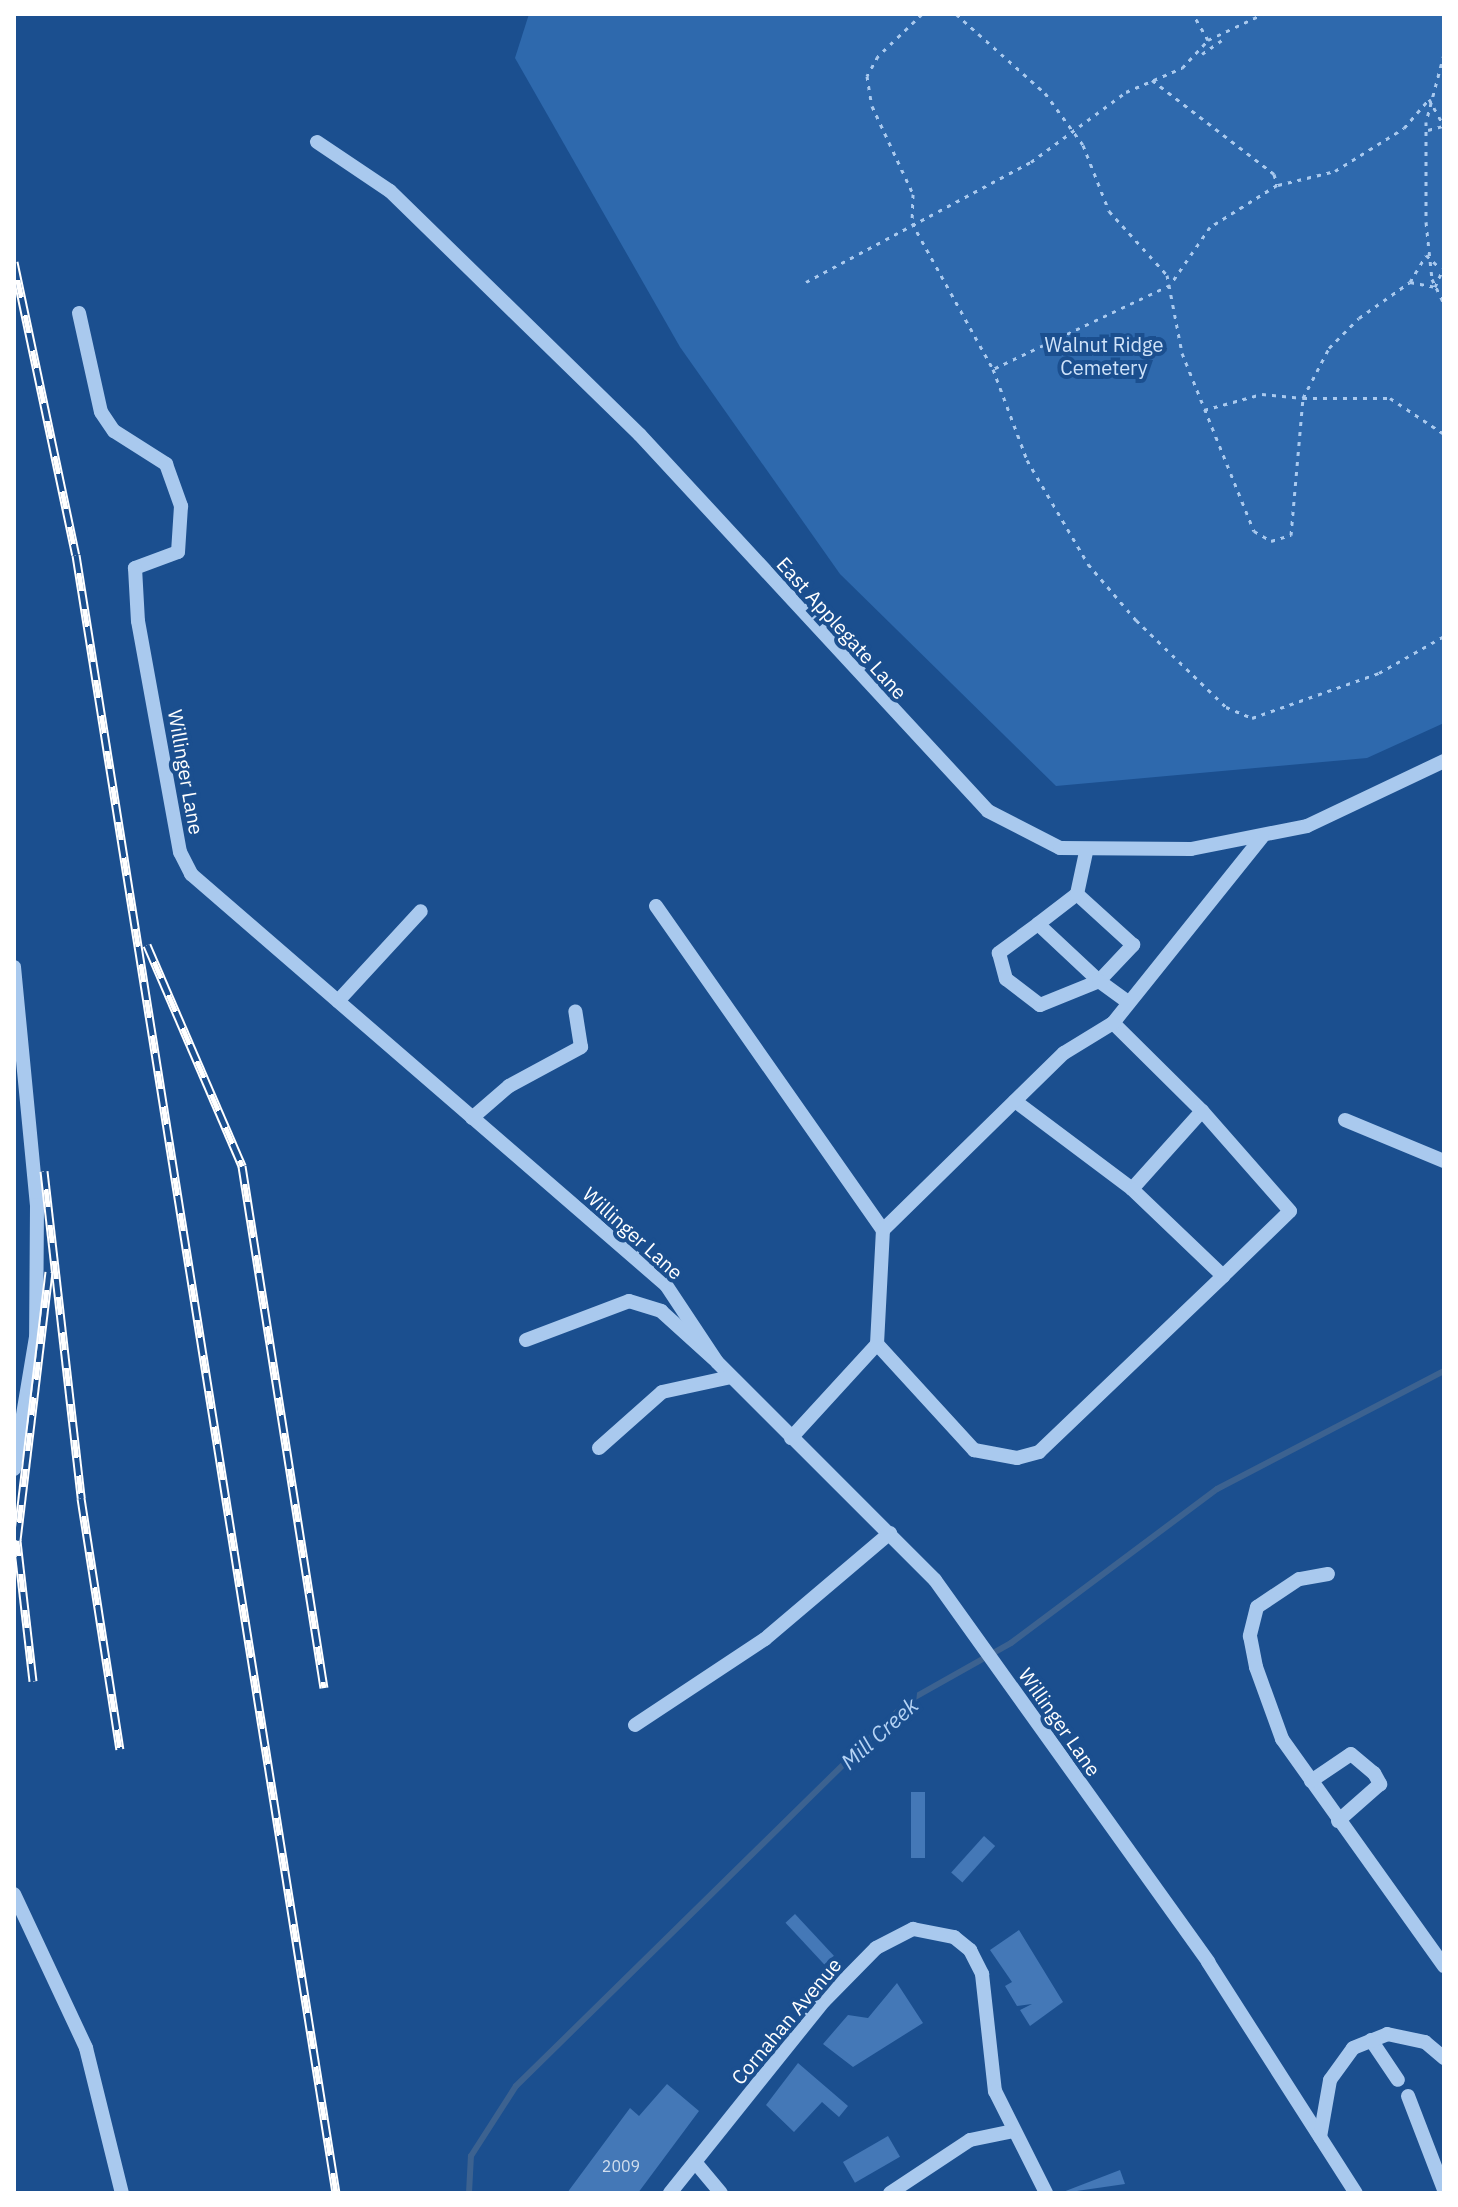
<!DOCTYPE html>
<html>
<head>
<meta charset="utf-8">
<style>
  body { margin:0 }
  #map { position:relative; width:1458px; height:2207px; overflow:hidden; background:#1b4f8f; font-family:"IBM Plex Sans",sans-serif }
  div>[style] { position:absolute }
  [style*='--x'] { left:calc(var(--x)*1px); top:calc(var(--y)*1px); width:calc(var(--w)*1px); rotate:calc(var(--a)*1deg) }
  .green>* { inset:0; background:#2e69ad }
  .stream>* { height:6px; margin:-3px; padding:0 3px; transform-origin:3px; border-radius:3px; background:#3c6290 }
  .building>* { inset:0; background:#4478b7; transform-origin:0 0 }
  .path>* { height:3px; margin-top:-1.5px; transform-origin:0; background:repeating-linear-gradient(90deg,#a9c9ee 0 4px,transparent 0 10px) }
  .minor>* { height:14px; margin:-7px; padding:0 7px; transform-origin:7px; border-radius:7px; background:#a9c9ee }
  .rail>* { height:9px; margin-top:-4.5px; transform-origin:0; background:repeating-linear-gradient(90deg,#1b4f8f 0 18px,#fff 0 36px); box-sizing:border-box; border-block:2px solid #fff }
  span { translate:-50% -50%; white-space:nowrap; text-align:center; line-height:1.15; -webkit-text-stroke:8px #1b4f8f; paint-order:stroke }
  .number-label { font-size:16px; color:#d0dded }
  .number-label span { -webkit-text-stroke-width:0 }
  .park-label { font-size:20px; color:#cfe3fa }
  .street-label { font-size:20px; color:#fff }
  .water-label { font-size:22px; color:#b5d3f5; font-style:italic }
  .frame { position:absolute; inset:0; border:16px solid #fff; pointer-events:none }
</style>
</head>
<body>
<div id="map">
  <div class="green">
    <i style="clip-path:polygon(529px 14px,1444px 14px,1444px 723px,1367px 758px,1056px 786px,840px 574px,680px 347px,515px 58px)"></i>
  </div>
  <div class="stream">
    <i style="--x:469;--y:2193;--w:37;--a:-87"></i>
    <i style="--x:471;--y:2156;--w:83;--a:-57.3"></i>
    <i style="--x:516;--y:2086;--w:549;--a:-44.48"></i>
    <i style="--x:908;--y:1701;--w:118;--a:-29.4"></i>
    <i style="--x:1011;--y:1643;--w:257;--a:-36.8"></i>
    <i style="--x:1217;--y:1489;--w:256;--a:-27.5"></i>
  </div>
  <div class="building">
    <i style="left:911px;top:1792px;width:14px;height:66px"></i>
    <i style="left:984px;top:1836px;width:15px;height:49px;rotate:42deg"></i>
    <i style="left:795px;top:1914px;width:57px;height:13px;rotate:47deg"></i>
    <i style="clip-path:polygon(1019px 1930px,1063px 2002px,1030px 2026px,1020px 2010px,1032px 2004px,1017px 2006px,1005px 1986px,1012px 1982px,990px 1950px)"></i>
    <i style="clip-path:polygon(897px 1983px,923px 2023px,853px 2067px,823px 2044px,848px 2015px,868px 2018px)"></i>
    <i style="clip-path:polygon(798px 2063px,848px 2106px,839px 2117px,822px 2102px,794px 2132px,766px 2105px)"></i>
    <i style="clip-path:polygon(667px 2084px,699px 2111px,638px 2193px,567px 2193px,630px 2108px,639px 2116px)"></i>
    <i style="left:888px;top:2136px;width:24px;height:52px;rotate:60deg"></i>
    <i style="clip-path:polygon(1120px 2170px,1125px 2184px,1063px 2193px,1063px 2192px)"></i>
  </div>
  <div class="path">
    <i style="--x:922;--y:14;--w:61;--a:136.3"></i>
    <i style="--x:878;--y:56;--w:23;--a:119"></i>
    <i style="--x:867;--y:76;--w:30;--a:81"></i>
    <i style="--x:872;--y:106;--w:97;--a:65"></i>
    <i style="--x:913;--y:194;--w:29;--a:92"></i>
    <i style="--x:912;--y:223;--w:167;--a:61"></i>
    <i style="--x:956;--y:14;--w:119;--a:41.6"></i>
    <i style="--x:1045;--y:93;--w:64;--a:53.8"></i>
    <i style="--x:1083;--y:145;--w:71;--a:68.5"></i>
    <i style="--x:1109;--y:211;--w:86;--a:47.8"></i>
    <i style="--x:1167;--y:275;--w:79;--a:79.1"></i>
    <i style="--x:1182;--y:353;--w:192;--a:68"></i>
    <i style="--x:1254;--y:531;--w:20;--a:30"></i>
    <i style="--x:1271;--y:541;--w:21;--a:-17"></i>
    <i style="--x:1291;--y:535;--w:138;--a:-85"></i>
    <i style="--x:1303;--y:398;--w:87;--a:0"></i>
    <i style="--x:1390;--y:398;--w:65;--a:33.7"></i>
    <i style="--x:1442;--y:14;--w:2;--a:27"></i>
    <i style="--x:1208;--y:40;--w:61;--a:-25.3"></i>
    <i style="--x:1202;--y:54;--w:28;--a:-35"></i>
    <i style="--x:1444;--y:54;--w:70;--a:104.8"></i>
    <i style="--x:1426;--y:122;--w:100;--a:90"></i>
    <i style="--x:1426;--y:222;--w:57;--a:84"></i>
    <i style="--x:1432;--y:279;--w:28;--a:64"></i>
    <i style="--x:1152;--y:80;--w:154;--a:37.6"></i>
    <i style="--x:1274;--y:174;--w:11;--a:75"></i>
    <i style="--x:1277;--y:185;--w:79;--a:147.9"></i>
    <i style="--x:1210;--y:227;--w:70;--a:124.6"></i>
    <i style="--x:1170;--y:285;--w:196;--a:154.6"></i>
    <i style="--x:993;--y:369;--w:97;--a:69.5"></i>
    <i style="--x:1027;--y:460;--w:121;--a:59.6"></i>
    <i style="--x:1088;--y:564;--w:74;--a:49.4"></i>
    <i style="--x:1136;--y:620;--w:125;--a:44"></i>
    <i style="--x:1226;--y:707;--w:28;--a:23"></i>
    <i style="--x:1252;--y:718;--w:135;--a:-19.5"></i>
    <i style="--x:1379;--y:673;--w:75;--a:-29.6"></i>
    <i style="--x:1428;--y:130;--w:16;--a:-15"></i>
    <i style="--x:1278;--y:185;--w:59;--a:-13.8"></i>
    <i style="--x:1335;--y:171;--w:81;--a:-31.9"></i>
    <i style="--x:1404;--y:128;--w:38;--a:-49"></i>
    <i style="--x:1429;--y:99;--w:31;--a:61"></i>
    <i style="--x:806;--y:282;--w:255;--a:-28.1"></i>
    <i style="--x:1031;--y:162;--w:118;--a:-36.4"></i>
    <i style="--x:1126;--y:92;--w:61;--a:-23.2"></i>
    <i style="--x:1182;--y:68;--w:38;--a:-47"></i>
    <i style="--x:1208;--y:40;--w:30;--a:-120"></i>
    <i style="--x:1410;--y:282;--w:31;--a:-59"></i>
    <i style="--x:1426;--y:255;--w:19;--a:43"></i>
    <i style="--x:1204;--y:410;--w:60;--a:-15.4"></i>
    <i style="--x:1262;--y:394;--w:41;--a:5.6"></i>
    <i style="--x:1303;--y:398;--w:56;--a:-62.5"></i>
    <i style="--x:1329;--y:348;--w:42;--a:-45"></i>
    <i style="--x:1359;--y:318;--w:62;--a:-35.2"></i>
    <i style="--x:1410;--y:282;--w:25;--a:11"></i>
    <i style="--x:1435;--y:287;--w:22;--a:-66"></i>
  </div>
  <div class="minor">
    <i style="--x:317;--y:142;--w:88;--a:33.9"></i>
    <i style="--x:390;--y:191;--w:349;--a:44.3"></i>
    <i style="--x:640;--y:435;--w:512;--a:47.21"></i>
    <i style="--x:988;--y:811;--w:81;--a:27.2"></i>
    <i style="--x:1060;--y:848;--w:131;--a:0.4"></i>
    <i style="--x:1191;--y:849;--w:118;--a:-11.2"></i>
    <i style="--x:1307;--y:826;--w:152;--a:-25.4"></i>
    <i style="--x:79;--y:313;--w:101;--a:77.5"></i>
    <i style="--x:101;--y:412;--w:23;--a:56"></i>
    <i style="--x:114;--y:431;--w:62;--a:32.4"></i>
    <i style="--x:166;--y:464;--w:45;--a:70.3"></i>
    <i style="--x:181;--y:506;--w:46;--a:93.7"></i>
    <i style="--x:178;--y:552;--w:46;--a:159.6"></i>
    <i style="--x:135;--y:568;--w:53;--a:86.8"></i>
    <i style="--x:138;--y:621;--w:235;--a:79.7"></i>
    <i style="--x:180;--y:852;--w:25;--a:63"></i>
    <i style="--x:191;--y:874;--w:628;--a:40.87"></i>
    <i style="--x:666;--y:1285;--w:92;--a:56.5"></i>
    <i style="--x:717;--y:1362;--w:308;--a:45"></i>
    <i style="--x:935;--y:1580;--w:470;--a:54.4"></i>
    <i style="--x:1208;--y:1962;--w:274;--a:57.4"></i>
    <i style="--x:1077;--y:894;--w:49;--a:142.4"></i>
    <i style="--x:1038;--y:924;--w:83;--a:43.1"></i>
    <i style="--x:1099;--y:981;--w:50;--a:-46.6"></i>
    <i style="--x:1133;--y:945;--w:76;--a:-137.7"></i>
    <i style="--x:1077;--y:894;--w:43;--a:-77.9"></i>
    <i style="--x:656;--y:906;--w:396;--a:55"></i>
    <i style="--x:1038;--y:924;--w:49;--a:143.4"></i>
    <i style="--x:999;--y:953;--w:27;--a:75"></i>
    <i style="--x:1006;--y:979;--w:43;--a:37.4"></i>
    <i style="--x:1040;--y:1005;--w:64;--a:-22.1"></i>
    <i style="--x:1099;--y:981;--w:37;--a:36"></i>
    <i style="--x:14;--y:967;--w:239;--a:84.5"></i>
    <i style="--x:37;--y:1205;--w:132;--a:90.4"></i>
    <i style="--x:36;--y:1337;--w:134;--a:99.5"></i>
    <i style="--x:338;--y:1001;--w:122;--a:-47.3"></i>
    <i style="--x:1015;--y:1101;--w:146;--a:36.9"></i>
    <i style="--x:1132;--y:1189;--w:105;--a:-48.1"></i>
    <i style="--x:1202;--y:1111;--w:125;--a:-135.3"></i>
    <i style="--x:472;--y:1118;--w:49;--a:-40.9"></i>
    <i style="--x:509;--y:1086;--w:82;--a:-28.4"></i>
    <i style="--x:581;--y:1047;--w:36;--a:-99"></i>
    <i style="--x:1345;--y:1120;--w:107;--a:22.5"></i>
    <i style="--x:1132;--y:1189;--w:126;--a:43.7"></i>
    <i style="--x:1223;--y:1276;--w:93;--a:-44.1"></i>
    <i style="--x:1290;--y:1211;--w:133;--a:-131.3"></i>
    <i style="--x:526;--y:1340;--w:110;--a:-20.7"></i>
    <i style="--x:629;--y:1301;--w:34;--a:17"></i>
    <i style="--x:661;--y:1311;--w:72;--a:42.2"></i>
    <i style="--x:877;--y:1344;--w:144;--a:47.5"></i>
    <i style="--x:974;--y:1450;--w:44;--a:10.5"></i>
    <i style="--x:1017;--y:1458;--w:23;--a:-15"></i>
    <i style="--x:1039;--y:1452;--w:255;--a:-43.7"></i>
    <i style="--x:791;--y:1438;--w:127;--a:-47.5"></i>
    <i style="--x:877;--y:1344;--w:114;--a:-87"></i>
    <i style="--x:883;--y:1230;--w:253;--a:-44.4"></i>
    <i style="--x:1064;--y:1053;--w:57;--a:-31.5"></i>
    <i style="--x:1113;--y:1023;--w:238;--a:-51.3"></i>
    <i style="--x:599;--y:1448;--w:84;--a:-41.6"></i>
    <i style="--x:662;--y:1392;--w:71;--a:-12.3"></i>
    <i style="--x:1328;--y:1574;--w:29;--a:170"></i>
    <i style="--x:1299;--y:1579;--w:50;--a:146.3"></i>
    <i style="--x:1257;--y:1607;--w:30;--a:104"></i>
    <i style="--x:1250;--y:1636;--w:32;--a:79"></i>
    <i style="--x:1256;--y:1667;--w:77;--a:70.1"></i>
    <i style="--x:1282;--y:1739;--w:279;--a:54.5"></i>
    <i style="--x:635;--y:1725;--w:156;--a:-33.5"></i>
    <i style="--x:765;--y:1639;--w:164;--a:-40.3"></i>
    <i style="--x:1311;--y:1781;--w:48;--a:-34"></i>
    <i style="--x:1351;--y:1754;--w:30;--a:40"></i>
    <i style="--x:1374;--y:1773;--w:13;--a:61"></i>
    <i style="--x:1380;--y:1784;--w:56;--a:138.6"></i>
    <i style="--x:14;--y:1894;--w:170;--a:64.9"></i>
    <i style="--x:86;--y:2048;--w:149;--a:76.1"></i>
    <i style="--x:1371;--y:2040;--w:48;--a:56"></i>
    <i style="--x:1408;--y:2096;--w:101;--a:69"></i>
    <i style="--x:1320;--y:2137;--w:58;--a:-80"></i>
    <i style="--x:1330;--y:2080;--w:39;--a:-54"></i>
    <i style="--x:1353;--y:2048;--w:37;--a:-22"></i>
    <i style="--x:1387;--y:2034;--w:39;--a:12"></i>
    <i style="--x:1425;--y:2042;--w:25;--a:40"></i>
    <i style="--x:695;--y:2162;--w:40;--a:50"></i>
    <i style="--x:670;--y:2193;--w:246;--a:-51.3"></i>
    <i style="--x:824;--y:2001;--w:74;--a:-45.5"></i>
    <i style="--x:876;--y:1948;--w:42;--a:-27.2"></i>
    <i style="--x:913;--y:1929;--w:42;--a:11"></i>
    <i style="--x:954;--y:1937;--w:21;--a:39"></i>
    <i style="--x:970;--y:1950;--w:27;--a:63"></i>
    <i style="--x:982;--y:1974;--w:118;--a:83.7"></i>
    <i style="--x:995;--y:2091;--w:114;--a:63.4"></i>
    <i style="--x:890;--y:2193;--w:96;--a:-33.5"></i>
    <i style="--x:970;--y:2140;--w:45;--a:-11.6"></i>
  </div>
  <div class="rail">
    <i style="--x:14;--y:262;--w:299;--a:78.1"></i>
    <i style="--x:76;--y:555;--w:1659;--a:80.98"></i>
    <i style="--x:147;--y:945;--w:241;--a:66.7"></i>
    <i style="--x:242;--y:1166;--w:528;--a:81.07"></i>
    <i style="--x:44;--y:1171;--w:329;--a:83.5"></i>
    <i style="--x:81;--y:1498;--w:254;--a:81.2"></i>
    <i style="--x:33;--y:1681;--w:142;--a:-96.5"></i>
    <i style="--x:17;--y:1540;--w:270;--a:-83.2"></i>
  </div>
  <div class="number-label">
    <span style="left:621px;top:2166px">2009</span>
  </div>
  <div class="park-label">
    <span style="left:1104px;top:356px">Walnut Ridge<br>Cemetery</span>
  </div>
  <div class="street-label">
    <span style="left:842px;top:628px;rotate:48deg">East Applegate Lane</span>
    <span style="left:186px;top:772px;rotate:80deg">Willinger Lane</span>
    <span style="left:633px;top:1233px;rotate:42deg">Willinger Lane</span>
    <span style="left:1060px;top:1722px;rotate:55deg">Willinger Lane</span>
    <span style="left:786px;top:2021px;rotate:-50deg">Cornahan Avenue</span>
  </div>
  <div class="water-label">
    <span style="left:879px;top:1733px;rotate:-42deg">Mill Creek</span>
  </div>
  <div class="frame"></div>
</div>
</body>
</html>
